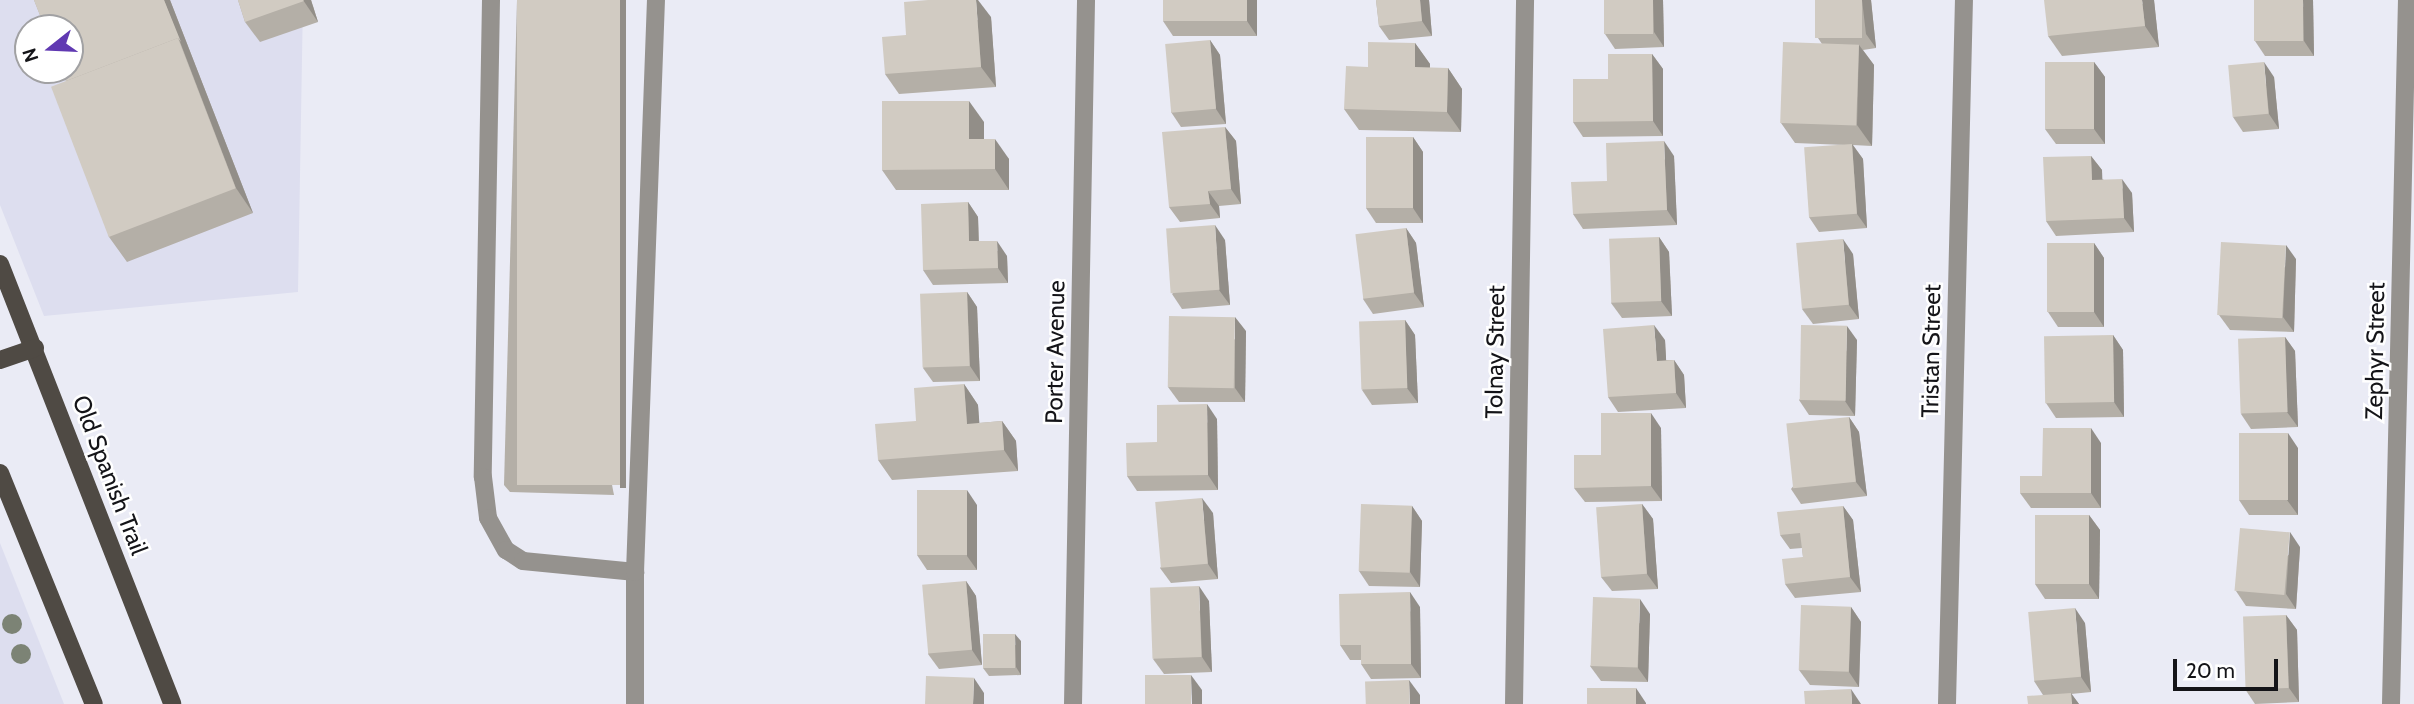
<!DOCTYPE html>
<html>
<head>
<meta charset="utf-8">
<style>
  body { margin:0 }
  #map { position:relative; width:2414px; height:704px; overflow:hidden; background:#eaebf5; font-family:Cabin,sans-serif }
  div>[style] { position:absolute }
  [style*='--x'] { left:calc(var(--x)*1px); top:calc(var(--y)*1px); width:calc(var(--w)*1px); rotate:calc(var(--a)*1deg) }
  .built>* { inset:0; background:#dddeef }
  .lane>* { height:18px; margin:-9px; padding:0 9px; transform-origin:9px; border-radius:9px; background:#95928e }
  .street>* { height:18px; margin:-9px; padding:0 9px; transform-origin:9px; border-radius:9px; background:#95928e }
  .primary>* { height:18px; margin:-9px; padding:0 9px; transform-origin:9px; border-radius:9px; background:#4f4a44 }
  .trees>* { width:20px; height:20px; margin:-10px; border-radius:50%; background:#7c8375 }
  .wall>* { inset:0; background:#b4afa7 }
  .shaded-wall>* { inset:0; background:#928e88; transform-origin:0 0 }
  .building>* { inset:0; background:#d1cbc2; transform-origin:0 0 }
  span { translate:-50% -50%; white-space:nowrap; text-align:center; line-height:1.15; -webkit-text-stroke:5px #fff; paint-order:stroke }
  .street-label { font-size:24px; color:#141418 }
  .north { position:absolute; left:14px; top:14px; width:70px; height:70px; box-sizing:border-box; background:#fff; border:2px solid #a1a1a3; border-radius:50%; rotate:252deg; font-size:19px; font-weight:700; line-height:28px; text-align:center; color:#141418 }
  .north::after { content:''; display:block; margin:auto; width:24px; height:32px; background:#6039b2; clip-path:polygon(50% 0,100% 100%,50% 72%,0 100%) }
  .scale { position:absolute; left:2173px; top:659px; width:105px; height:32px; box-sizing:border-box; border:4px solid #141418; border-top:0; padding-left:9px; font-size:21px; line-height:24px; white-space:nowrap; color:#141418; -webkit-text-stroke:5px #fff; paint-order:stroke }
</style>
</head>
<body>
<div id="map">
  <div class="built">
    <i style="clip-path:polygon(evenodd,0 0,303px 0,298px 292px,44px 316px,0 205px,0 0,28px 28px,70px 28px,70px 70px,28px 70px,28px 28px)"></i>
    <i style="clip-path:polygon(0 543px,64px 704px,0 704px)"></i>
  </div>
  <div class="lane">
    <i style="--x:491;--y:0;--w:477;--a:91"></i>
    <i style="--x:483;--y:477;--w:41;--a:83"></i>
    <i style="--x:488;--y:518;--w:37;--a:61"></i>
    <i style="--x:506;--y:550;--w:20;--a:33"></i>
    <i style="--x:523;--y:561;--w:113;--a:5.6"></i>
    <i style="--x:635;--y:704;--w:132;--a:-90"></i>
    <i style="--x:635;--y:572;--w:572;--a:-87.9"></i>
  </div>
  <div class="street">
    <i style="--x:1073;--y:704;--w:704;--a:-88.94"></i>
    <i style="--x:1514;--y:704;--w:704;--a:-89.1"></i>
    <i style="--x:1947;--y:704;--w:704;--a:-88.62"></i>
    <i style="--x:2391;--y:704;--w:704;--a:-88.7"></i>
  </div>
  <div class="primary">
    <i style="--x:0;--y:264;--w:472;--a:68.6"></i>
    <i style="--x:0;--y:360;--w:37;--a:-19"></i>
    <i style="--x:0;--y:473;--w:249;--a:67.9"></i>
  </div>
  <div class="trees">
    <i style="left:12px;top:624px"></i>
    <i style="left:21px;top:654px"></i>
  </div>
  <div class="wall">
    <i style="clip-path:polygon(34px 0,170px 0,253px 213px,127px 262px,109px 237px,66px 81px)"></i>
    <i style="clip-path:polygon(238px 0,311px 0,318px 22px,260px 42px,245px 22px)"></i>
    <i style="clip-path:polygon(517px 0,614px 495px,510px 492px,504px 485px)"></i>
    <i style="clip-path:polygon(1163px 0,1257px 0,1257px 36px,1173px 36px,1163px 21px)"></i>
    <i style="clip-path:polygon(1376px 0,1429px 0,1432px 36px,1389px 40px,1379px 26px)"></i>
    <i style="clip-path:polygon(1604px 0,1663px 0,1664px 47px,1615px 49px,1605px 34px)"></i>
    <i style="clip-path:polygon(1815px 0,1871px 0,1876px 48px,1863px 50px,1874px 65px,1872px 146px,1853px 145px,1863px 159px,1867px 228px,1819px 232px,1809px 217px,1845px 145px,1795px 143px,1781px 123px,1822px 44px,1818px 38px)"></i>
    <i style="clip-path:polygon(2154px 0,2159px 47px,2062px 56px,2048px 36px)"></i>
    <i style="clip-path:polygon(2313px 0,2314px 56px,2265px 56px,2255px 41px)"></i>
    <i style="clip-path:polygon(991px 17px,996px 87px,899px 94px,885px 74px,906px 35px)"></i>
    <i style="clip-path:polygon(1210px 40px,1220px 55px,1226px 124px,1181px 127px,1171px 112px)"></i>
    <i style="clip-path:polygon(1415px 43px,1430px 64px,1430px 68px,1448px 68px,1462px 89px,1461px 132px,1359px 130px,1344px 109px,1368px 67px)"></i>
    <i style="clip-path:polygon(1652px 54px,1663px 69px,1663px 136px,1583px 137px,1573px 122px)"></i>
    <i style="clip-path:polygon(2094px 62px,2105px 77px,2105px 144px,2056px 144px,2045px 129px)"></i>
    <i style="clip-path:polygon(2274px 77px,2279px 129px,2243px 132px,2233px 117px)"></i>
    <i style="clip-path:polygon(984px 122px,984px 139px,1009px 159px,1009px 190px,896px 190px,882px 170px)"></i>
    <i style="clip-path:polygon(1225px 127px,1236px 141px,1241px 204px,1219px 206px,1220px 218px,1180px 222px,1169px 207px)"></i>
    <i style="clip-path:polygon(1413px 137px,1423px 152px,1423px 223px,1376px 223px,1366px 208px)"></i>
    <i style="clip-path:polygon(1674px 156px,1677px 225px,1583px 229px,1573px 214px,1607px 181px)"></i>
    <i style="clip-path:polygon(2091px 156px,2102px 170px,2102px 179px,2132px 193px,2134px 232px,2056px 236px,2046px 221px)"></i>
    <i style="clip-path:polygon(968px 202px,978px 217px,979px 241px,1007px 256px,1008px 283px,933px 285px,923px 270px)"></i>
    <i style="clip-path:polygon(1406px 228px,1416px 243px,1424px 307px,1373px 314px,1363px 299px)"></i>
    <i style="clip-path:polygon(1659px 237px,1669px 252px,1672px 316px,1622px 318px,1611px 303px)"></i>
    <i style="clip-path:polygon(1225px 240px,1230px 305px,1182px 309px,1172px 294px)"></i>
    <i style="clip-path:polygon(2094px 243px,2104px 258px,2104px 327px,2058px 327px,2048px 312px)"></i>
    <i style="clip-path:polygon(1853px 254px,1859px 319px,1813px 324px,1802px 309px)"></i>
    <i style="clip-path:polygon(2296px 259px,2294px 332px,2230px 330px,2219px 315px)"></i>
    <i style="clip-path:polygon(967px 292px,977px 307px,980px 381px,933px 382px,923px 368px)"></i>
    <i style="clip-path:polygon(1405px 320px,1415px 335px,1418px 403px,1372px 405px,1362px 390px)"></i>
    <i style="clip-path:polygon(1246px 331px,1245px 402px,1179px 402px,1168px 387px)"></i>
    <i style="clip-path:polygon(2113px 335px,2123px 350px,2124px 417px,2056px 418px,2046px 403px)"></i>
    <i style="clip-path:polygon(2285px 337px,2295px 351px,2298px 427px,2251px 429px,2241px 414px)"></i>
    <i style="clip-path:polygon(1665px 340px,1666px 360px,1674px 360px,1684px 375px,1686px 408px,1618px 412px,1608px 397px)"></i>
    <i style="clip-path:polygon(1857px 340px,1855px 416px,1809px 415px,1799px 400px)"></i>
    <i style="clip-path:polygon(964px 384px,978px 405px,979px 423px,1002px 421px,1016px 441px,1018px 471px,892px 480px,878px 460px,916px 421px)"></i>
    <i style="clip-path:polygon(1849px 417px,1859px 432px,1867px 496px,1801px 504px,1791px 489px)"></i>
    <i style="clip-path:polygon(1217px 419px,1218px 490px,1137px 491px,1127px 476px,1157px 442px)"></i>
    <i style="clip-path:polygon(1661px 428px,1662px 501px,1585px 502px,1574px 488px,1601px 455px)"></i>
    <i style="clip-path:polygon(2101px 443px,2101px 508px,2031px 508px,2020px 493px,2042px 476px)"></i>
    <i style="clip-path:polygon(2298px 448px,2298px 515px,2249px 515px,2239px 500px)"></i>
    <i style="clip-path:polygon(1642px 504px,1653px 519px,1658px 589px,1612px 591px,1601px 577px)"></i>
    <i style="clip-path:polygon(977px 505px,977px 570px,927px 570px,917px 555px)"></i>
    <i style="clip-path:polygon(1412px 506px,1422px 521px,1420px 587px,1369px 586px,1359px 571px)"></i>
    <i style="clip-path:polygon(1843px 506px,1853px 520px,1861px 592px,1795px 598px,1785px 584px,1803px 557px,1802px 548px,1790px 549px,1780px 535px)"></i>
    <i style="clip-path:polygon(1213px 513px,1218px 579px,1171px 583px,1160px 568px)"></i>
    <i style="clip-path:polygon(2089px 515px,2100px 530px,2099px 599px,2045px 599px,2035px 584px)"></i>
    <i style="clip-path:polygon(2300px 547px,2296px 609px,2246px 606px,2236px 591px)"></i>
    <i style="clip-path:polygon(966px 581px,976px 596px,982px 665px,939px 669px,928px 654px)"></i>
    <i style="clip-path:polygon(1209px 601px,1212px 672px,1164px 674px,1153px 659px)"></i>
    <i style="clip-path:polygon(1420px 607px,1421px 678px,1371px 679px,1361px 664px,1361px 660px,1350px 660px,1340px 645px)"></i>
    <i style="clip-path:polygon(1851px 607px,1861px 622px,1859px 687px,1810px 685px,1799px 670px)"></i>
    <i style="clip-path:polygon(1650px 614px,1648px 682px,1601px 681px,1590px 666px)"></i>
    <i style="clip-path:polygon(2286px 615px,2297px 630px,2299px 702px,2255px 704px,2245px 689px)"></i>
    <i style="clip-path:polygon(2085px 623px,2091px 692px,2071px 694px,2079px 704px,2043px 695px,2034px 681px)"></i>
    <i style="clip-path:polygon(1021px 641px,1021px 675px,989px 676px,983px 668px)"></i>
  </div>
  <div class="shaded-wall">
    <i style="clip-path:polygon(164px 0,170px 0,253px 213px,236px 188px)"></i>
    <i style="clip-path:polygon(303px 0,311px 0,318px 22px)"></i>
    <i style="left:620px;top:0;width:6px;height:488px"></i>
    <i style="clip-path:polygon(976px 0,978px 0,991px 17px,996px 87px,981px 67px)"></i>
    <i style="clip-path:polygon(1247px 0,1257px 0,1257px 36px,1247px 21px)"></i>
    <i style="clip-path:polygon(1420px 0,1429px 0,1432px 36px,1422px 21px)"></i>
    <i style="clip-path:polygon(1653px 0,1663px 0,1664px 47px,1654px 32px)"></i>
    <i style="clip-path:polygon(1862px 0,1871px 0,1876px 48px,1866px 34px)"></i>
    <i style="clip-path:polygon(2142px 0,2154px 0,2159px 47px,2145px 26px)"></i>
    <i style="clip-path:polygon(2303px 0,2313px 0,2314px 56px,2304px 41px)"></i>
    <i style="clip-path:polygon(1210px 40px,1220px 55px,1226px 124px,1216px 109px)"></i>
    <i style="clip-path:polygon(1415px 43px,1430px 64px,1429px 88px,1415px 67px)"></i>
    <i style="clip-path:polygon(1859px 45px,1874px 65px,1872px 146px,1857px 125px)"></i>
    <i style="clip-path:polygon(1652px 54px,1663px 69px,1663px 136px,1653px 121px)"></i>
    <i style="clip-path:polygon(2094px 62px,2105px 77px,2105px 144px,2094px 129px)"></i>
    <i style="clip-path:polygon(2264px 62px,2274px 77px,2279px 129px,2269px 114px)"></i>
    <i style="clip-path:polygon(1448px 68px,1462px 89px,1461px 132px,1447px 112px)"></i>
    <i style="clip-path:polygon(969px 101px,984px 122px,984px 159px,969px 139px)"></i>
    <i style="clip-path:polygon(1225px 127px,1236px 141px,1241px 204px,1231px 189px)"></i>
    <i style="clip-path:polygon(1413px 137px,1423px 152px,1423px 223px,1413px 208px)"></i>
    <i style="clip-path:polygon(995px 139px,1009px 159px,1009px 190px,995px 169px)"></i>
    <i style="clip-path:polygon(1664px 141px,1674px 156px,1677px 225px,1667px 210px)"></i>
    <i style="clip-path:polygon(1852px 144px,1863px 159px,1867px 228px,1857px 214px)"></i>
    <i style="clip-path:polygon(2091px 156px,2102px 170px,2103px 195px,2092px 180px)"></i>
    <i style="clip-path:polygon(2122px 179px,2132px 193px,2134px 232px,2124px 218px)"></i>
    <i style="clip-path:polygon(1208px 191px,1219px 206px,1220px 218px,1210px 204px)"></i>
    <i style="clip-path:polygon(968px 202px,978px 217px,979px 256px,969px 241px)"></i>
    <i style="clip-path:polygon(1215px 225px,1225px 240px,1230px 305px,1219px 290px)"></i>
    <i style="clip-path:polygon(1406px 228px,1416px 243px,1424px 307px,1414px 293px)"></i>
    <i style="clip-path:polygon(1659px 237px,1669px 252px,1672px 316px,1661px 301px)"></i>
    <i style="clip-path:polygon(1843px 239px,1853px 254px,1859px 319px,1849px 305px)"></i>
    <i style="clip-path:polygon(997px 241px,1007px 256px,1008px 283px,998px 268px)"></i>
    <i style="clip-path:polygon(2094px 243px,2104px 258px,2104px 327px,2094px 312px)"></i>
    <i style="clip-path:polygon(2286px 245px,2296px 259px,2294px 332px,2283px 317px)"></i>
    <i style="clip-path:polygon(967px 292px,977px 307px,980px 381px,970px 366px)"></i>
    <i style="clip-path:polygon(1235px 317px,1246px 331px,1245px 402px,1235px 388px)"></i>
    <i style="clip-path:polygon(1405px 320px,1415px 335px,1418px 403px,1407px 388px)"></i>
    <i style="clip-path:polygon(1654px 325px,1665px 340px,1667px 375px,1657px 361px)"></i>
    <i style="clip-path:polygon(1847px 326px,1857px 340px,1855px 416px,1845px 401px)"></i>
    <i style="clip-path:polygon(2113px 335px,2123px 350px,2124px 417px,2114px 402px)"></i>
    <i style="clip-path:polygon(2285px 337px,2295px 351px,2298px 427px,2287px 412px)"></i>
    <i style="clip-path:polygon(1674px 360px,1684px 375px,1686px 408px,1676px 393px)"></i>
    <i style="clip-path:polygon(964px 384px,978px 405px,981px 444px,967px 424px)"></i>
    <i style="clip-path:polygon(1207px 404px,1217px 419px,1218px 490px,1208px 475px)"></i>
    <i style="clip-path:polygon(1651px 413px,1661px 428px,1662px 501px,1651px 486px)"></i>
    <i style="clip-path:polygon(1849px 417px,1859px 432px,1867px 496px,1856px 482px)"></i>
    <i style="clip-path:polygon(1002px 421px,1016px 441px,1018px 471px,1004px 450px)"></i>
    <i style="clip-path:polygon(2091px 428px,2101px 443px,2101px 508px,2091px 493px)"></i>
    <i style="clip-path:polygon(2288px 433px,2298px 448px,2298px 515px,2287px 500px)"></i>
    <i style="clip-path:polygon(967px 490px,977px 505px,977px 570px,967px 556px)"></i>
    <i style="clip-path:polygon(1202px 498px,1213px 513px,1218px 579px,1208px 564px)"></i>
    <i style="clip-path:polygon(1642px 504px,1653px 519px,1658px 589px,1647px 574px)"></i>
    <i style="clip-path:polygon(1412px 506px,1422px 521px,1420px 587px,1410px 572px)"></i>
    <i style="clip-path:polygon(1843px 506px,1853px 520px,1861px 592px,1850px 577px)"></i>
    <i style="clip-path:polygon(2089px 515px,2100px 530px,2099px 599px,2089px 584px)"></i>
    <i style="clip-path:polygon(2290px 532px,2300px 547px,2296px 609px,2286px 594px)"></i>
    <i style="clip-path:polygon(966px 581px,976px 596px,982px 665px,972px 650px)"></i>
    <i style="clip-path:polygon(1199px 586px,1209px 601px,1212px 672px,1202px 657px)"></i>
    <i style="clip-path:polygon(1410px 592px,1420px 607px,1421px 678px,1411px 664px)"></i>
    <i style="clip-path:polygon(1640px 599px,1650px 614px,1648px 682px,1638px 668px)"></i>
    <i style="clip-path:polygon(1851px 607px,1861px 622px,1859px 687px,1849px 672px)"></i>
    <i style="clip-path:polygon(2075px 608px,2085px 623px,2091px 692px,2081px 677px)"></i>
    <i style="clip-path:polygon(2286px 615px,2297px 630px,2299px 702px,2289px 688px)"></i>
    <i style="clip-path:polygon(1015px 634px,1021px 641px,1021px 675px,1016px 667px)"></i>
    <i style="clip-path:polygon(1191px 675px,1202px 690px,1202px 704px,1192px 704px)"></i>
    <i style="clip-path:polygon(974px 678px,984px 693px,984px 704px,973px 704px)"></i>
    <i style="clip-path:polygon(1409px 680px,1420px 695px,1420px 704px,1410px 704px)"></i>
    <i style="clip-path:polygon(1636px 688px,1646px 703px,1646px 704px,1636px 704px)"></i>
    <i style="clip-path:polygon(1851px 689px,1861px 704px,1852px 704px)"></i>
    <i style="clip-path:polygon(2071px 693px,2079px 704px,2072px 704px)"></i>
  </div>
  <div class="building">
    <i style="clip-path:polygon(34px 0,164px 0,181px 42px,178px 38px,66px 81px,61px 70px,70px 70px,70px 28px,45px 28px)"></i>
    <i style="clip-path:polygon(238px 0,303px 0,304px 1px,245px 22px)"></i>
    <i style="left:517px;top:0;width:103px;height:485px"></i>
    <i style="clip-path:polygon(928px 0,976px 0,981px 67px,885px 74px,882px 37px,906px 35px,904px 2px)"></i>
    <i style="left:1163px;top:0;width:84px;height:21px"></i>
    <i style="clip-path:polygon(1376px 0,1420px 0,1422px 21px,1379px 26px)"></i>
    <i style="left:1604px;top:0;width:49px;height:34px"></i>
    <i style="left:1815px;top:0;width:47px;height:38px"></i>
    <i style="clip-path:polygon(2044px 0,2142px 0,2145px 26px,2048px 36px)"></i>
    <i style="left:2254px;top:0;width:49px;height:41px"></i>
    <i style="left:178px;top:38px;width:161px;height:136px;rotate:69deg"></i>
    <i style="left:1210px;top:40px;width:69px;height:45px;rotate:85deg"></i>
    <i style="clip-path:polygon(1368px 42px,1415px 43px,1415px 67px,1448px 68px,1447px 112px,1344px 109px,1346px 66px,1368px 67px)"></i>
    <i style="left:1783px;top:42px;width:76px;height:81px;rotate:2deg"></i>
    <i style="clip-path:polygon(1608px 54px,1652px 54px,1653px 121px,1573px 122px,1573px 79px,1608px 79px)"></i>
    <i style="left:2045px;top:62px;width:49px;height:67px"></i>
    <i style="left:2264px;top:62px;width:52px;height:36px;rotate:85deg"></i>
    <i style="clip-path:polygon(882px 101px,969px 101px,969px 139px,995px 139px,995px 169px,882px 170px)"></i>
    <i style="clip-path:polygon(1225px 127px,1231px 189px,1208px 191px,1210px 204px,1169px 207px,1162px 132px)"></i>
    <i style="left:1366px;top:137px;width:47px;height:71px"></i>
    <i style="clip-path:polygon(1664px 141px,1667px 210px,1573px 214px,1571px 182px,1607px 181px,1606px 143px)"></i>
    <i style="left:1852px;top:144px;width:70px;height:48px;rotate:86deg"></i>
    <i style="clip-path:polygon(2091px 156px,2092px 180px,2122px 179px,2124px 218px,2046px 221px,2043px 157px)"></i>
    <i style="clip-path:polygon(968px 202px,969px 241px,997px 241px,998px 268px,923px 270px,921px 204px)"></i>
    <i style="left:1215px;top:225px;width:65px;height:49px;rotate:86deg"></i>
    <i style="left:1406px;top:228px;width:65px;height:51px;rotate:83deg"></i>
    <i style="left:1659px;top:237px;width:64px;height:50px;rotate:88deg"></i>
    <i style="left:1843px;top:239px;width:66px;height:47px;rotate:85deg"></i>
    <i style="left:2221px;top:242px;width:65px;height:73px;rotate:3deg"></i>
    <i style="left:2047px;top:243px;width:47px;height:69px"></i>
    <i style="left:967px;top:292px;width:74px;height:47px;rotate:88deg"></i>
    <i style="left:1169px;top:316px;width:66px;height:71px;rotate:1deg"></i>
    <i style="left:1405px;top:320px;width:68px;height:46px;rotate:88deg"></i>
    <i style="clip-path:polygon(1654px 325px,1657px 361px,1674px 360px,1676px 393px,1608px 397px,1603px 329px)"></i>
    <i style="left:1801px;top:325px;width:46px;height:75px;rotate:1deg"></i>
    <i style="left:2113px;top:335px;width:67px;height:69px;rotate:89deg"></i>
    <i style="left:2285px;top:337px;width:75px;height:47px;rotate:88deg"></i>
    <i style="clip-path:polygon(964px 384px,967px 424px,1002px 421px,1004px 450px,878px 460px,875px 424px,916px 421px,914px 388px)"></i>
    <i style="clip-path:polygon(1207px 404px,1208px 475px,1127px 476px,1126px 443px,1157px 442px,1157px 405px)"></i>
    <i style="clip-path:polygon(1601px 413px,1651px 413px,1651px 486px,1574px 488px,1574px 455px,1601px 455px)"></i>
    <i style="left:1849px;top:417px;width:65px;height:63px;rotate:84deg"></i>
    <i style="clip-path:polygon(2043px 428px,2091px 428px,2091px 493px,2020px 493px,2020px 476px,2042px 476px)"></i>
    <i style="left:2239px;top:433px;width:49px;height:67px"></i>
    <i style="left:917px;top:490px;width:50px;height:65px"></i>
    <i style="left:1202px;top:498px;width:66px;height:47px;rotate:85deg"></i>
    <i style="left:1361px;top:504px;width:51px;height:67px;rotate:2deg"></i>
    <i style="left:1642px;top:504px;width:70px;height:46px;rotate:86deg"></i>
    <i style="clip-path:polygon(1843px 506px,1850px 577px,1785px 584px,1782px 559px,1803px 557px,1800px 533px,1780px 535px,1777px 512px)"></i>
    <i style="left:2035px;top:515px;width:54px;height:69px"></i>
    <i style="left:2240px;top:528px;width:50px;height:63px;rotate:5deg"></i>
    <i style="left:966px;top:581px;width:69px;height:44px;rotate:85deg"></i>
    <i style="left:1199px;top:586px;width:71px;height:49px;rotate:88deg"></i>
    <i style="clip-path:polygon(1410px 592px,1411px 664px,1361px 664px,1361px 645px,1340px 645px,1339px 594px)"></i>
    <i style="left:1593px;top:597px;width:47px;height:69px;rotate:2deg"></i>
    <i style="left:1801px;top:605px;width:50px;height:65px;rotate:2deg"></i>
    <i style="left:2075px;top:608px;width:69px;height:47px;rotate:85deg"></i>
    <i style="left:2286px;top:615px;width:73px;height:43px;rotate:88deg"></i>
    <i style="left:983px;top:634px;width:32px;height:34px"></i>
    <i style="left:1145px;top:675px;width:46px;height:29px"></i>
    <i style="left:926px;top:676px;width:48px;height:28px;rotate:2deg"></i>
    <i style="left:1409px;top:680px;width:24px;height:44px;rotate:88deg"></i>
    <i style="left:1636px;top:688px;width:16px;height:49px;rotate:90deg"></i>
    <i style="clip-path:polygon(1851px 689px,1852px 704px,1805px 704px,1804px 691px)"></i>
    <i style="clip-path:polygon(2071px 693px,2072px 704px,2028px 704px,2027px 696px)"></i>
  </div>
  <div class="street-label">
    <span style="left:1931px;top:351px;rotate:-89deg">Tristan Street</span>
    <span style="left:2375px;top:351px;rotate:-89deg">Zephyr Street</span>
    <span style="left:1055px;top:352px;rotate:-89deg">Porter Avenue</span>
    <span style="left:1495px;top:352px;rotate:-89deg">Tolnay Street</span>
    <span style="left:110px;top:475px;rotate:69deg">Old Spanish Trail</span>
  </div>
  <div class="north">N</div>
  <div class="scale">20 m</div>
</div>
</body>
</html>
